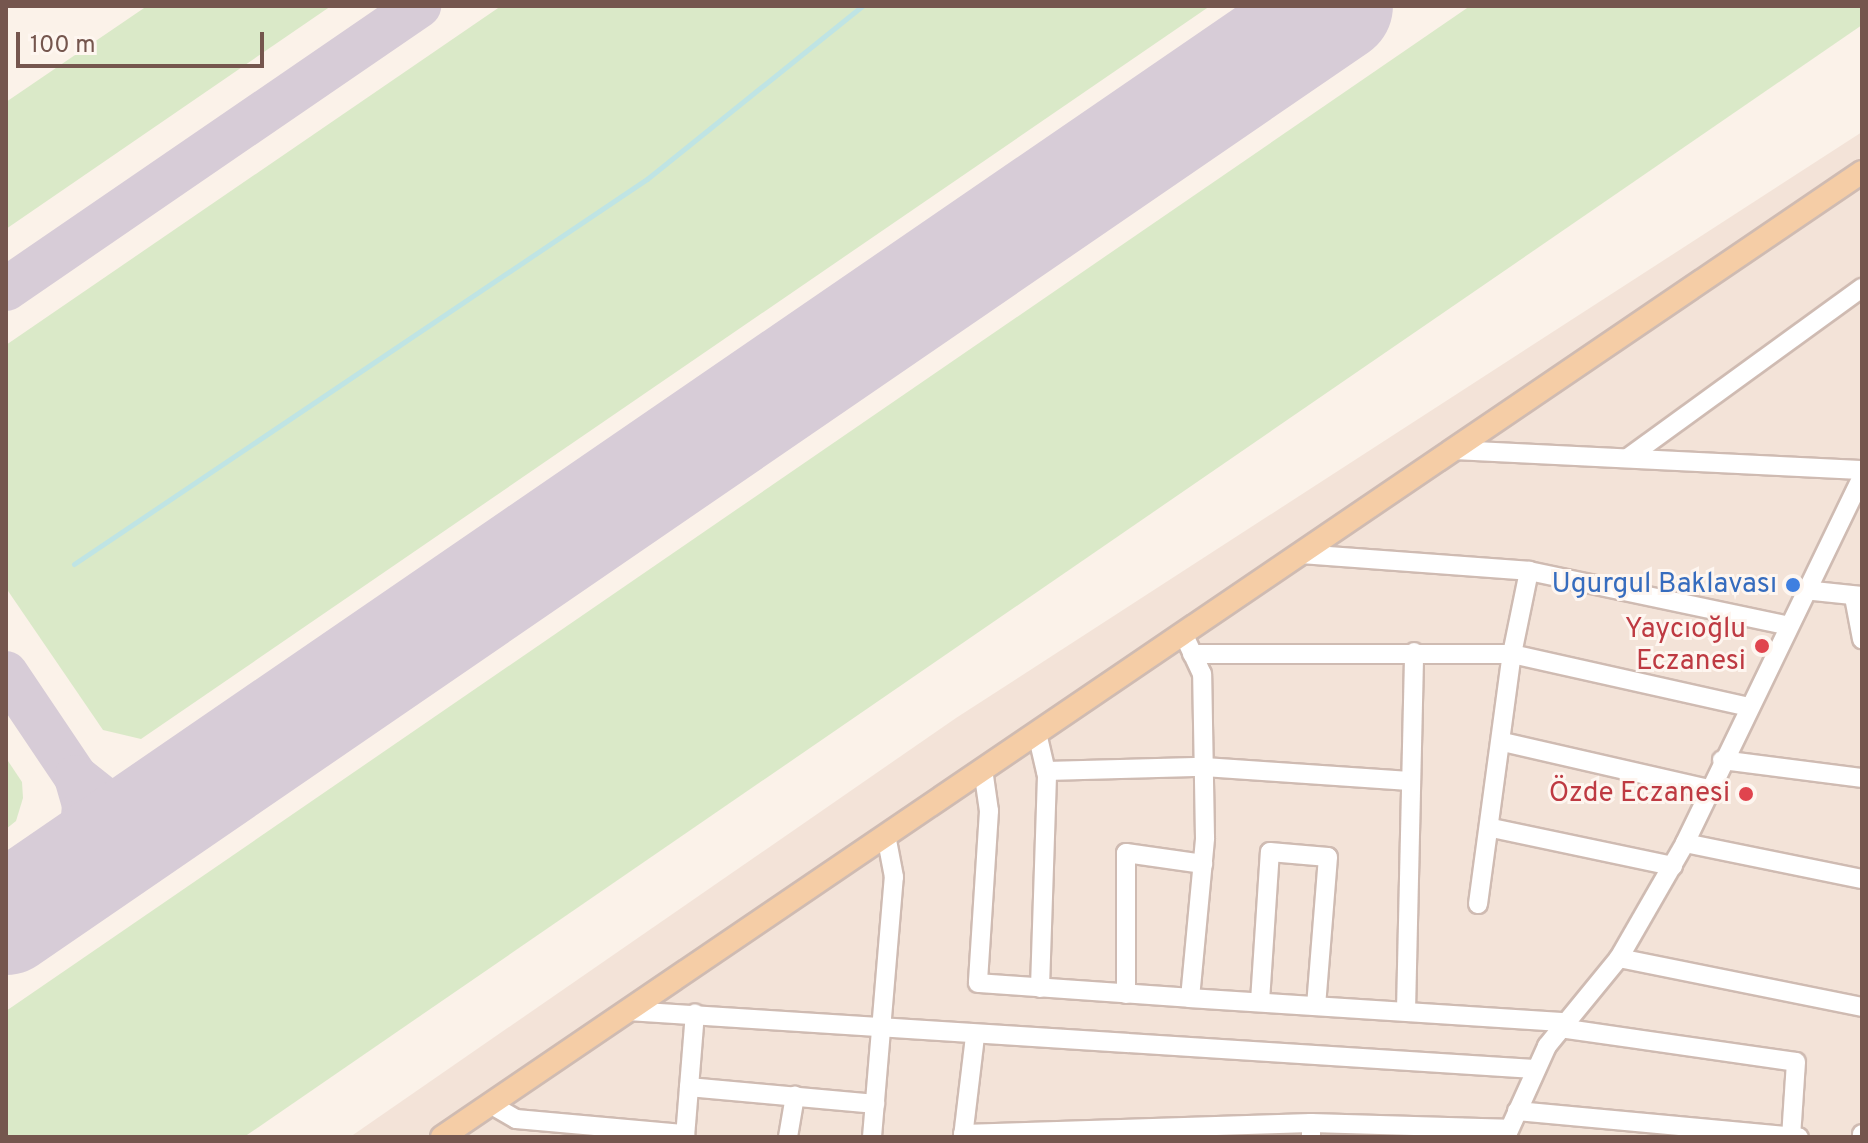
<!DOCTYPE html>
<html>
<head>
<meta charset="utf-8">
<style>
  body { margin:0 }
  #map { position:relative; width:1868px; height:1143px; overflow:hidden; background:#fbf2e9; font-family:Overpass,sans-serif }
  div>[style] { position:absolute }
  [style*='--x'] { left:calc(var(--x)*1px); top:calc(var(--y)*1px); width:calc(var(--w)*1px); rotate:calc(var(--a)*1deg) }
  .residential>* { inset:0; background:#f3e3d8 }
  .green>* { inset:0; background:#dae9c8 }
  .stream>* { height:5px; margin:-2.5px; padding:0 2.5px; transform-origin:2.5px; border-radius:2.5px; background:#bfe4e4 }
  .taxiway>* { height:44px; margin:-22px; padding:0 22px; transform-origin:22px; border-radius:22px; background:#d7ccd7 }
  .runway>* { height:112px; margin:-56px; padding:0 56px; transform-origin:56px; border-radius:56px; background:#d7ccd7 }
  .roads { filter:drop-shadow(2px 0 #cfbbb2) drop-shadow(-2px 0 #cfbbb2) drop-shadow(0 2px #cfbbb2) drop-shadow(0 -2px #cfbbb2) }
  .minor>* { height:18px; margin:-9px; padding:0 9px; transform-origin:9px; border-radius:9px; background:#fff }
  .major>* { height:22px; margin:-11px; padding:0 11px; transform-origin:11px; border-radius:11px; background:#f5cda6 }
  .dots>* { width:22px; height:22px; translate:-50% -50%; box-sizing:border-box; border:4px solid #fef6f0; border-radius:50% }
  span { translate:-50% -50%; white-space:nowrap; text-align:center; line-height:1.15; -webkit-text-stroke:6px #fef6f0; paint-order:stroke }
  .shop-label { font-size:28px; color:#366cbe }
  .right { translate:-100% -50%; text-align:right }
  .health-label { font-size:28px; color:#be3a42 }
  .frame { position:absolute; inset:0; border:8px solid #75564e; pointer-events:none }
  .scale { position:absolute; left:16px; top:32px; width:248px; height:36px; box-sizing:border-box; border:4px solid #75564e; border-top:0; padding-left:10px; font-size:24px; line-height:28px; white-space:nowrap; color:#75564e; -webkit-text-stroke:6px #fef6f0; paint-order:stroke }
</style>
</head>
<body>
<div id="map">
  <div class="residential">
    <i style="clip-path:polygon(1862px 132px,1862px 1137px,350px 1137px,956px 718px)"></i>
  </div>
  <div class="green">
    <i style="clip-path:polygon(147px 6px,331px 6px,6px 229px,6px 102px)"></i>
    <i style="clip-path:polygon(501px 6px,1210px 6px,141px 739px,103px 730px,6px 588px,6px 345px)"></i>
    <i style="clip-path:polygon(1470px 6px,1862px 6px,1862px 25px,244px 1137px,6px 1137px,6px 1011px)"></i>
    <i style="clip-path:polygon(6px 758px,22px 782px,23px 798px,16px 821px,6px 829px)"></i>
  </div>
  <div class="stream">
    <i style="--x:74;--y:564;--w:690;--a:-33.9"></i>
    <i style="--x:647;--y:179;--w:276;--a:-38.8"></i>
  </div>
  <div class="taxiway">
    <i style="--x:6;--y:289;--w:501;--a:-34.42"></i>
    <i style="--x:6;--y:673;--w:125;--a:56.1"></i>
    <i style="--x:47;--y:891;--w:35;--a:-44"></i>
    <i style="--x:72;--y:867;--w:18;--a:-63"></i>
    <i style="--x:80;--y:851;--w:46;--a:-85"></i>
    <i style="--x:84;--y:805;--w:29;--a:-106"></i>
    <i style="--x:76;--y:777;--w:43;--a:38.5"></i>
    <i style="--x:110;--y:804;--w:17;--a:17"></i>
    <i style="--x:126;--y:809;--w:20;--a:6"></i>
    <i style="--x:146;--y:811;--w:28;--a:-15"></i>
  </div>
  <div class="runway">
    <i style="--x:6;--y:919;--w:1614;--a:-34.45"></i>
  </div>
  <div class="roads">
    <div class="minor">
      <i style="--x:1453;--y:450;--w:409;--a:2.8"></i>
      <i style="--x:1629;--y:457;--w:288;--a:-36"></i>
      <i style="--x:1300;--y:554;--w:230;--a:4.2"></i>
      <i style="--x:1529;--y:571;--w:263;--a:11.9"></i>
      <i style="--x:1804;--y:590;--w:58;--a:5.9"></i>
      <i style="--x:1854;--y:597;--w:43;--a:79.2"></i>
      <i style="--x:1192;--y:654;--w:320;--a:0"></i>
      <i style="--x:1512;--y:654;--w:244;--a:12.6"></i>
      <i style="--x:1037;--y:733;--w:44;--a:76.9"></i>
      <i style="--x:1047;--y:776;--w:212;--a:91.9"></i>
      <i style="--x:1503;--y:742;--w:211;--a:12.9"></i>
      <i style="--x:1722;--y:760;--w:141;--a:7.3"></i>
      <i style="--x:983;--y:769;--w:42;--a:81.9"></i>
      <i style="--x:989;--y:811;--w:172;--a:93.7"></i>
      <i style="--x:978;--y:983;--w:213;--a:4"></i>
      <i style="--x:1190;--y:998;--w:161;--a:-84.6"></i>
      <i style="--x:1205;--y:838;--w:164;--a:-91"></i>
      <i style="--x:1202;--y:674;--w:45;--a:-114.9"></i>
      <i style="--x:1046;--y:771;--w:158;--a:-1.5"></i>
      <i style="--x:1204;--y:767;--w:206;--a:3.9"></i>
      <i style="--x:1492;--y:828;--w:185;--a:11.9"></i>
      <i style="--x:1685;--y:843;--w:181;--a:11.5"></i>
      <i style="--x:1478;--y:904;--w:252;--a:-82.3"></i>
      <i style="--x:1512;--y:654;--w:85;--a:-78.4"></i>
      <i style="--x:1619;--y:958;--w:248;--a:11.4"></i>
      <i style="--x:1126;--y:994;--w:141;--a:-90"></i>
      <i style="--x:1126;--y:853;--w:78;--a:8.1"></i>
      <i style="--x:1190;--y:998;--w:375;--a:3.7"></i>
      <i style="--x:1260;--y:1001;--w:149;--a:-86.2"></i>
      <i style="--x:1270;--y:852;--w:58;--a:4.9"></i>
      <i style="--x:1328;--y:857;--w:149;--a:94.6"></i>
      <i style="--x:628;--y:1011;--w:908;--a:3.66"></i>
      <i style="--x:1406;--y:1011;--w:359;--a:-88.7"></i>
      <i style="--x:1560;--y:1028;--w:238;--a:8.2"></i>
      <i style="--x:1796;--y:1062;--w:75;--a:93.8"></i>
      <i style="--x:689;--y:1087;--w:187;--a:5.2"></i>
      <i style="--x:490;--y:1104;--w:30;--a:30"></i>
      <i style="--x:516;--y:1119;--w:170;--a:5.1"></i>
      <i style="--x:1517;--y:1111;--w:283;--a:5.3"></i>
      <i style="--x:1311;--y:1123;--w:197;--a:1.7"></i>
      <i style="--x:963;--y:1134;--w:348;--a:-1.8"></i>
      <i style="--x:1311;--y:1123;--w:14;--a:90"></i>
      <i style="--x:685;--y:1137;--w:124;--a:-85.4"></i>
      <i style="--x:788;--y:1137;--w:42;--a:-80.3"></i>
      <i style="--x:872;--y:1137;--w:261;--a:-85.2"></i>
      <i style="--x:894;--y:877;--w:43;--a:-100.8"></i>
      <i style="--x:963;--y:1137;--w:102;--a:-83.2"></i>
      <i style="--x:1506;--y:1137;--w:100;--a:-65.7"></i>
      <i style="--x:1547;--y:1046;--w:114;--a:-50.7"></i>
      <i style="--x:1619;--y:958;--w:133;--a:-60.1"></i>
      <i style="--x:1685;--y:843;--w:407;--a:-64.2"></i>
      <i style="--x:1862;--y:1137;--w:3;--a:-90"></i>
    </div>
    <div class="major">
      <i style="--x:442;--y:1137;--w:1717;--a:-34.2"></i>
    </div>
  </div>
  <div class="dots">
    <i style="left:1793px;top:585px;background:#3f7fe0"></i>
    <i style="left:1762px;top:646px;background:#e0444e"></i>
    <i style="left:1746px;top:794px;background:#e0444e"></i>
  </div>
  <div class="shop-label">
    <span class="right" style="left:1777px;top:585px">Ugurgul Baklavası</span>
  </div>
  <div class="health-label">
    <span class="right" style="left:1746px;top:646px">Yaycıoğlu<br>Eczanesi</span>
    <span class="right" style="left:1730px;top:794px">Özde Eczanesi</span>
  </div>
  <div class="frame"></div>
  <div class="scale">100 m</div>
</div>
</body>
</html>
